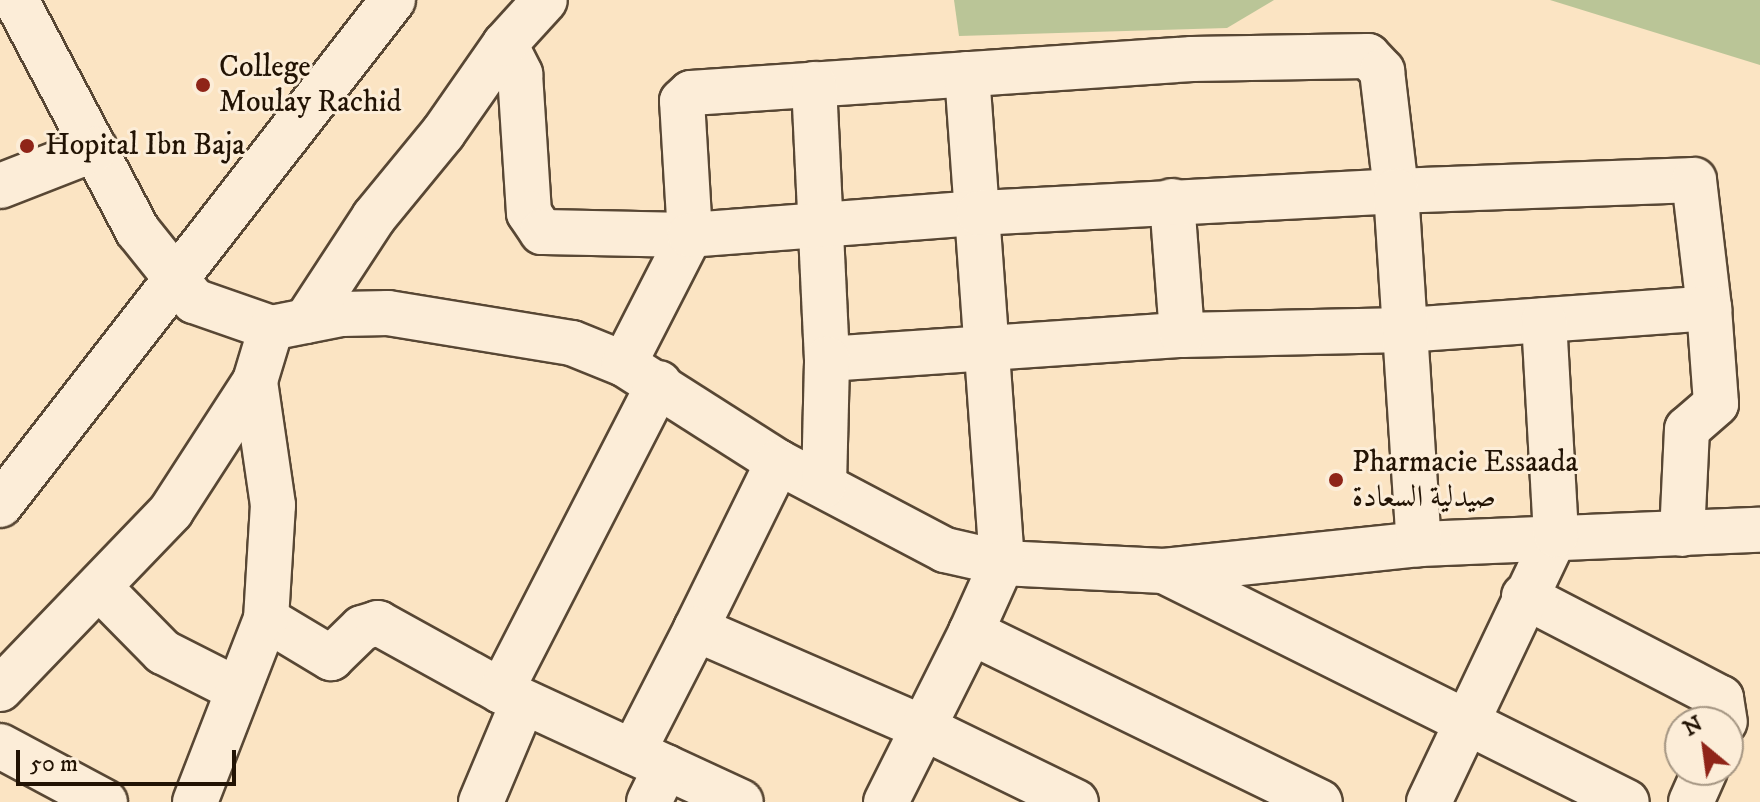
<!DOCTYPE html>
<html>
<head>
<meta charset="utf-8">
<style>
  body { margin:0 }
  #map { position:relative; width:1760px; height:802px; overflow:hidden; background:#fbe4c3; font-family:"IM FELL DW Pica",Amiri,serif }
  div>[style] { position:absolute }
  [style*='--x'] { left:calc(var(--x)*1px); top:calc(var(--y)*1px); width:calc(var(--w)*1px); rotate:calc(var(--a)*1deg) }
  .green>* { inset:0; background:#bac597 }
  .roads { filter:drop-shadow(2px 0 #584734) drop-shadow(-2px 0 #584734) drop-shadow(0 2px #584734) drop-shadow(0 -2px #584734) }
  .minor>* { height:44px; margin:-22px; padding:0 22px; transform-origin:22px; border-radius:22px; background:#fcedd8 }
  .dots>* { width:22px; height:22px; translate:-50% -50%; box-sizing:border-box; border:4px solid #fcedd8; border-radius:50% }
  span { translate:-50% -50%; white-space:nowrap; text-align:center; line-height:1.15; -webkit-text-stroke:6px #fcedd8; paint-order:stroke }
  .poi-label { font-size:30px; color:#221304 }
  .left { translate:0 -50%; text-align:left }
  .north { position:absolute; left:1664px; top:706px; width:80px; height:80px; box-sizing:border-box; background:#fcedd8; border:2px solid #a59683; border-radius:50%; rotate:331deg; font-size:22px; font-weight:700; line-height:32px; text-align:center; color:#221304 }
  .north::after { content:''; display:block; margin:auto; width:28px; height:36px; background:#8f2418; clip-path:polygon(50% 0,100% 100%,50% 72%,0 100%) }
  .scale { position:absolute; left:16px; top:750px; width:220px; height:36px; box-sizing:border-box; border:4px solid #221304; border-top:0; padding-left:10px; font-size:24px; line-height:28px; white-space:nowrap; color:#221304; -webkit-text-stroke:6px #fcedd8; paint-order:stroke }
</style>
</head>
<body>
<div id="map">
  <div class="green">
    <i style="clip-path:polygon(954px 0,1274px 0,1227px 28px,959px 36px)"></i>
    <i style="clip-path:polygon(1550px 0,1760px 0,1760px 65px)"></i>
  </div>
  <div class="roads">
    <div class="minor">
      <i style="--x:16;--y:0;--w:261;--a:62.2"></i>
      <i style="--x:138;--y:231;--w:90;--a:51.3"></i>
      <i style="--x:194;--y:301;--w:82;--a:19.3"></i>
      <i style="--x:271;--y:328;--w:72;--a:-11.2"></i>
      <i style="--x:342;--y:314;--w:46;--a:-1.2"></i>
      <i style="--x:388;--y:313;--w:186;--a:9.3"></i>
      <i style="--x:572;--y:343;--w:56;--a:22"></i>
      <i style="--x:624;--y:364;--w:183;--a:32.5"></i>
      <i style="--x:778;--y:462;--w:189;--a:27.8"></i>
      <i style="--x:945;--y:550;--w:58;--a:12.8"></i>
      <i style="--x:1002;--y:563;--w:162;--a:2.8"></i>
      <i style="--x:1164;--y:571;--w:256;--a:-6"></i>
      <i style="--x:1419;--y:544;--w:341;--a:-2.4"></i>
      <i style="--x:505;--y:44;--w:34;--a:63"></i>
      <i style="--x:520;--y:74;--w:139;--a:86.3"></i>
      <i style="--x:529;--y:213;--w:23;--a:56"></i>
      <i style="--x:542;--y:232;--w:148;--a:1.2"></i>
      <i style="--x:690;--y:235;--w:134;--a:-93.4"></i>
      <i style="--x:682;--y:101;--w:12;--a:-42"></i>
      <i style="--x:691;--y:93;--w:502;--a:-3.88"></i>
      <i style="--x:1192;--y:59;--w:176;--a:-1"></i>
      <i style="--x:1368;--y:56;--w:21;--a:47"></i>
      <i style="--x:1382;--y:71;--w:121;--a:83.3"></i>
      <i style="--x:1396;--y:191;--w:298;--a:-2.1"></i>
      <i style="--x:1694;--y:180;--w:129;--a:83.3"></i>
      <i style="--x:967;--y:74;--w:490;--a:85.9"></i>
      <i style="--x:1002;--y:563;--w:76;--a:114.2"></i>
      <i style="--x:814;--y:84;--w:275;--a:87.3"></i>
      <i style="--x:827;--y:359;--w:356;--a:-3.9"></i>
      <i style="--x:1182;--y:335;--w:223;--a:-1.3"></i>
      <i style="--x:1405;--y:330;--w:305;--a:-4.1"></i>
      <i style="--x:1709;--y:308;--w:96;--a:85.8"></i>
      <i style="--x:1716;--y:404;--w:38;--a:139"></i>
      <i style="--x:1687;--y:429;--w:105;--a:92.7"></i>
      <i style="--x:0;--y:186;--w:102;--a:-21.3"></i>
      <i style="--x:1172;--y:201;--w:134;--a:85.7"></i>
      <i style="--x:306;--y:321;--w:124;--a:-56.8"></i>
      <i style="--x:374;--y:217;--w:109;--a:-50.6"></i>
      <i style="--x:443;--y:133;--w:108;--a:-55.1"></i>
      <i style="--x:505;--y:44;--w:59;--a:-47.7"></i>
      <i style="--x:624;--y:364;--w:145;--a:-62.9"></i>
      <i style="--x:690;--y:235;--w:290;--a:-4.4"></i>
      <i style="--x:979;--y:213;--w:418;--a:-3"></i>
      <i style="--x:1396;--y:191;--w:354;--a:86.3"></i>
      <i style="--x:778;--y:462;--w:186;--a:116.2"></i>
      <i style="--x:696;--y:629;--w:249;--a:23.5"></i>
      <i style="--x:924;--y:728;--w:169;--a:26"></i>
      <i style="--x:824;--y:485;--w:126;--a:-88.6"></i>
      <i style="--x:0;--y:505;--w:640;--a:-52.11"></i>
      <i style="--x:1164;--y:571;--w:517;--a:26.52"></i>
      <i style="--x:100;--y:588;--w:90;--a:45.5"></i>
      <i style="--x:163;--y:652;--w:84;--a:26.9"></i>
      <i style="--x:1524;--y:596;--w:222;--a:27.4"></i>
      <i style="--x:1721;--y:698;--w:24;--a:81"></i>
      <i style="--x:266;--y:619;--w:76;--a:31"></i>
      <i style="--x:331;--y:658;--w:43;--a:-44.1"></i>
      <i style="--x:362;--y:628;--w:17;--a:-17"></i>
      <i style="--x:378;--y:623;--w:141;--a:28.9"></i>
      <i style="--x:501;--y:691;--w:264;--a:24.8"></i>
      <i style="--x:0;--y:689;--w:247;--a:-46.1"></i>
      <i style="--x:171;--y:511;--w:155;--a:-57.1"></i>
      <i style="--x:255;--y:381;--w:55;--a:-73.2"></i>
      <i style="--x:501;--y:691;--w:346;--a:-62.8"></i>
      <i style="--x:0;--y:746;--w:119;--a:28.1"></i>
      <i style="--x:633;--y:752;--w:138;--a:-62.9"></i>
      <i style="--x:195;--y:802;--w:196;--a:-68.8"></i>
      <i style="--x:266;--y:619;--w:114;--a:-86.5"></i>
      <i style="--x:273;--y:505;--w:125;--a:-98.3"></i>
      <i style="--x:481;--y:802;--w:108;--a:-67.2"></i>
      <i style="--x:649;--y:802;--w:39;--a:-64"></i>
      <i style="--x:886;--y:802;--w:190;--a:-63.4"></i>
      <i style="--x:971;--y:632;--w:388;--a:26"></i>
      <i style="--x:1429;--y:802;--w:296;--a:-64.6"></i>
      <i style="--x:1556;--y:535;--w:215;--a:-93.2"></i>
      <i style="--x:1691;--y:802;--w:35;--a:-66"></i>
    </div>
  </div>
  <div class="dots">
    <i style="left:203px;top:85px;background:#8f2418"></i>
    <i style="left:27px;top:146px;background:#8f2418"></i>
    <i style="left:1336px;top:480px;background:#8f2418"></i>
  </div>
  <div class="poi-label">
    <span class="left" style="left:219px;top:85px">College<br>Moulay Rachid</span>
    <span class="left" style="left:45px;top:146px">Hopital Ibn Baja</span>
    <span class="left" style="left:1352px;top:480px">Pharmacie Essaada<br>صيدلية السعادة</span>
  </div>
  <div class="north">N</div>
  <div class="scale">50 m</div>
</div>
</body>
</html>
